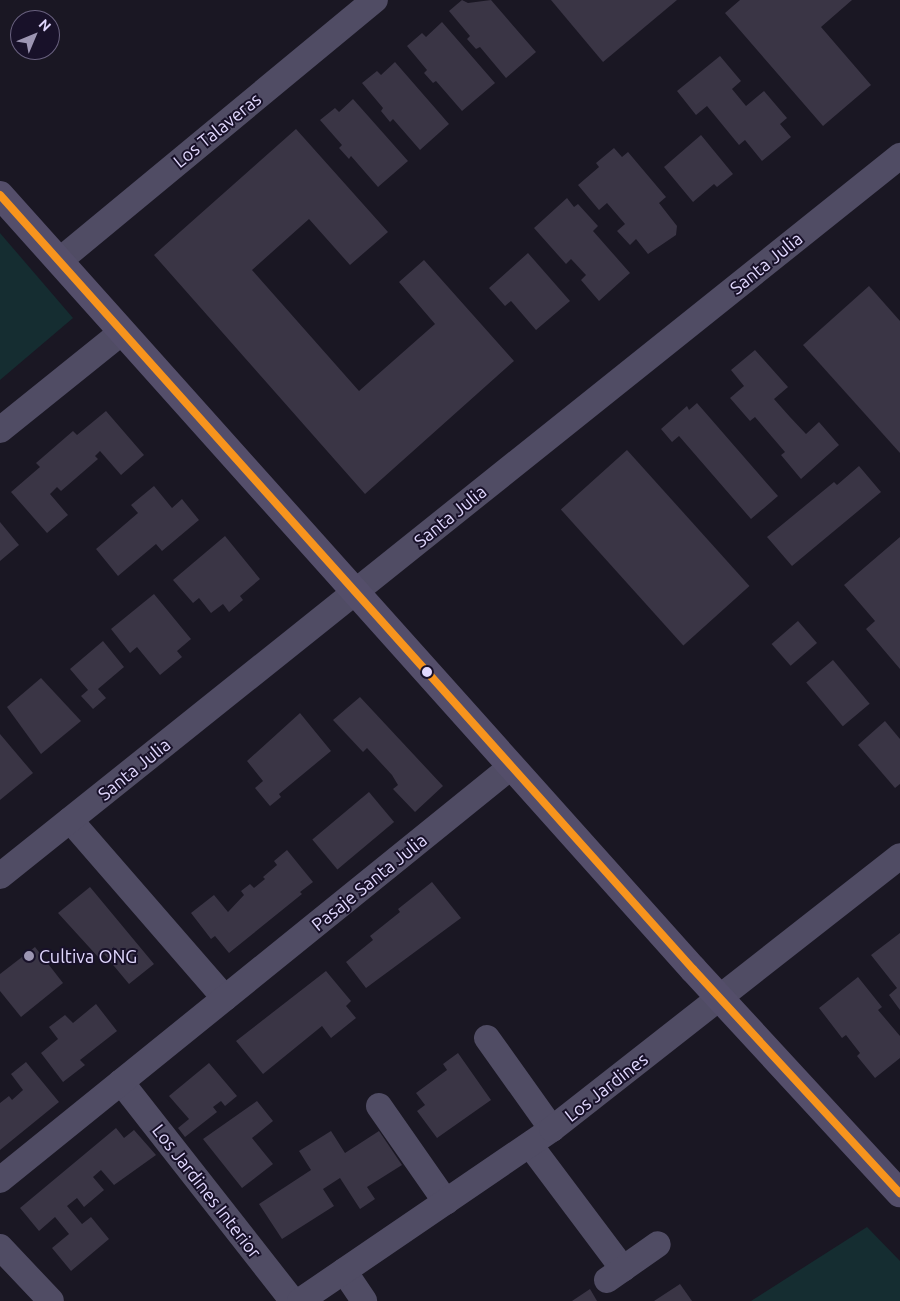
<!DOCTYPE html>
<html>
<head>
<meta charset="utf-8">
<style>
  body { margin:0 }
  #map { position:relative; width:900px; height:1301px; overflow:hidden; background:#1a1723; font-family:Ubuntu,sans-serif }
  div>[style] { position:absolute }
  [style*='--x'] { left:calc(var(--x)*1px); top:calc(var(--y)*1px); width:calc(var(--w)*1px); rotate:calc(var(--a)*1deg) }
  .green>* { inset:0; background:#152d31 }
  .building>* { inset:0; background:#3a3545; transform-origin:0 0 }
  .minor>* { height:26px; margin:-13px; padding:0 13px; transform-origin:13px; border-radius:13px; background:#504c64 }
  .secondary>* { height:28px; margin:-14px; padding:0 14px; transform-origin:14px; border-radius:14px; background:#544e6a }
  .bus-1>* { height:8px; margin:-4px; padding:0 4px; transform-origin:4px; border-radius:4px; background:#f7941d }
  .dots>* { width:14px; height:14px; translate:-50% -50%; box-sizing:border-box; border:2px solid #181129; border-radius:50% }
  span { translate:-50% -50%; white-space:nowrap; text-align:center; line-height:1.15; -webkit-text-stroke:4px #181129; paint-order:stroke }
  .street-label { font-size:18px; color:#e2d9ff }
  .poi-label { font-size:18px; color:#e2d9ff }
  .left { translate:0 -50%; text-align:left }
  .north { position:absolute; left:10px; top:10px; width:50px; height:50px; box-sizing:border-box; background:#181129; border:1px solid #69617f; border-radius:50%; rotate:45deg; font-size:14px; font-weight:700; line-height:20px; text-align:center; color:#e2d9ff }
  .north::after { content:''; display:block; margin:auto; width:18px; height:22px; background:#9c95b2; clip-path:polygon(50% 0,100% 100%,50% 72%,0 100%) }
</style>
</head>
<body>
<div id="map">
  <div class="green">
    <i style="clip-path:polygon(0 233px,73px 318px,0 380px)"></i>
    <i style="clip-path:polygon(867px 1227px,900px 1261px,900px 1301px,751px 1301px)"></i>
  </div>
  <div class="building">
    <i style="clip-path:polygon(462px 0,468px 3px,491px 0,536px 52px,506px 78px,480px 47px,476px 49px,467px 39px,470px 36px,449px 11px)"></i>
    <i style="clip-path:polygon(551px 0,677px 0,603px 62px)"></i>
    <i style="clip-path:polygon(740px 0,852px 0,821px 27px,871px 85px,823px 126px,725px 13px)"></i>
    <i style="clip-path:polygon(442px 22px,495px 83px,462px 111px,436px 81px,433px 83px,424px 73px,427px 70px,407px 46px,422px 33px,426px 37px)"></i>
    <i style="clip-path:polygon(720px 56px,741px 81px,732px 89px,746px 106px,764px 91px,787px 118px,780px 124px,791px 137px,762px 161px,745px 140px,739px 145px,707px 106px,696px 115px,677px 91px)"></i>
    <i style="clip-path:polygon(395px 62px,449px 124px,420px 150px,393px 119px,390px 122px,381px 111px,383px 108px,362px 83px,377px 71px,381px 75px)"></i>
    <i style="clip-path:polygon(353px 99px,408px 161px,378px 187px,351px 156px,349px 159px,339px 148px,342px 145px,320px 120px,335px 108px,339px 112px)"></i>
    <i style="clip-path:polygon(296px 129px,388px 232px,350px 265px,309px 219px,252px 270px,359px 391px,435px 324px,399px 282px,424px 260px,514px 361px,365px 494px,154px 255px)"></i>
    <i style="clip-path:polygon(701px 135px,733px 174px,717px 187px,714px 184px,693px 202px,664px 167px)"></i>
    <i style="clip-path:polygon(614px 148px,622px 157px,628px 152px,666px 197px,659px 203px,677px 226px,676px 235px,648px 254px,636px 239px,630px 245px,617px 231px,625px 224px,607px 203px,599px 210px,578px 185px,599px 167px,596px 163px)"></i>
    <i style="clip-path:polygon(567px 198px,574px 207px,578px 204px,598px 226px,593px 231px,630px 273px,599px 301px,581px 280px,586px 275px,571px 259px,566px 264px,534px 228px)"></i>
    <i style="clip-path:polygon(528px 253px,570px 301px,536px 330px,511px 301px,505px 306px,489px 288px)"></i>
    <i style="clip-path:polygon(869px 286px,900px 321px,900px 453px,803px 345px)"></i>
    <i style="clip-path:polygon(755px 350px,788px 387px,774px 399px,790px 417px,806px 434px,819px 422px,839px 445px,801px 479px,781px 455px,785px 452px,755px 417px,750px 421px,730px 398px,744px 386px,731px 370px)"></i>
    <i style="clip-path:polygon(697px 403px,778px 496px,751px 519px,679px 436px,672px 442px,661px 429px,687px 406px,689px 410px)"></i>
    <i style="clip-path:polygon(106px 411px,144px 455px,121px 475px,100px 451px,95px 456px,98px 459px,61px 491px,57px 487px,50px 494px,68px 515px,47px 533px,11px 492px,40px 467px,36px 463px,73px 431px,77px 435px)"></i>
    <i style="left:627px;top:450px;width:183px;height:89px;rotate:48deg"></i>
    <i style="clip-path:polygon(859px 466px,881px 492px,792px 566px,767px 537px,834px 482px,837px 485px)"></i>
    <i style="clip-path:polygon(154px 486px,172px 508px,182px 499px,199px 520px,162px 551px,156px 544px,118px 576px,96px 549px,138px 513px,131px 505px)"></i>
    <i style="clip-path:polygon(0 522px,19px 545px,0 561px)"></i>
    <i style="clip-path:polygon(225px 536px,260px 579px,240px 596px,243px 600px,229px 612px,223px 604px,211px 613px,199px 598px,193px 603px,173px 580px)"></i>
    <i style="clip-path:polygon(900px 537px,900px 669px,866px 629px,875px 621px,844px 585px)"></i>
    <i style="clip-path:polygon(154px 594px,191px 639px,177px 651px,182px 657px,160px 675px,137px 647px,130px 653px,111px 629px)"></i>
    <i style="left:798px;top:621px;width:29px;height:35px;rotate:49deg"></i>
    <i style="clip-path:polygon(103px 641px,124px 667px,98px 689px,106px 698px,93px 709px,81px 696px,88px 690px,70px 669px)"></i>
    <i style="left:833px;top:660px;width:57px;height:35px;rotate:50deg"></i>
    <i style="clip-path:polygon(41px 678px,81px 721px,41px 754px,7px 707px)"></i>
    <i style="clip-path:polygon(360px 697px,443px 786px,415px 812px,393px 789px,398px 785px,392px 775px,367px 748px,363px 752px,333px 720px)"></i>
    <i style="clip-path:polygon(300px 713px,331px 751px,279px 794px,281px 797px,270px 806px,255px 788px,263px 781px,247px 761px)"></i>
    <i style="clip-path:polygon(885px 721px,900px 739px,900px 784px,895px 788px,858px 745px)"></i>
    <i style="clip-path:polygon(0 734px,33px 773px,0 800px)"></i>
    <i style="left:369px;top:792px;width:39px;height:74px;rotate:50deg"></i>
    <i style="clip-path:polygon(287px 850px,313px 882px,300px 892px,302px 894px,229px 953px,215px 936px,211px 939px,191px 913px,214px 895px,228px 912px,244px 895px,241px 891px,250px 884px,254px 888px,265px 879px,263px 877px,277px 865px,274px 861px)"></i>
    <i style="clip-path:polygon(432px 882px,461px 918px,366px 988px,346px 962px,373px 940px,370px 936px,400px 912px,398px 909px)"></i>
    <i style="clip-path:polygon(90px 887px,154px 964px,129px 984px,104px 954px,99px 958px,58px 913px)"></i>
    <i style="clip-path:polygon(900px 933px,900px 1010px,889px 995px,897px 988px,871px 955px)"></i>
    <i style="clip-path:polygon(35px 947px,63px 983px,21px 1017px,0 991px,0 974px)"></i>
    <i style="clip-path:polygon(326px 971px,351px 1001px,346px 1006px,356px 1018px,331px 1038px,322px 1026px,263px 1074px,236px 1041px)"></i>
    <i style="clip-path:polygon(858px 977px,882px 1007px,878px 1010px,900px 1036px,900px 1058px,875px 1078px,857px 1056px,860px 1053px,846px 1035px,842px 1038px,819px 1008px)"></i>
    <i style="clip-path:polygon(96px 1004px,117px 1031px,80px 1060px,85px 1065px,63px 1082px,41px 1053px,58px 1039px,49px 1027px,65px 1015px,73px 1023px)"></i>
    <i style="clip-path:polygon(458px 1053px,491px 1100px,437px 1138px,417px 1111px,425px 1105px,416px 1093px,447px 1070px,443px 1064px)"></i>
    <i style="clip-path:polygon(26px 1062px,59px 1102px,0 1150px,0 1103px,9px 1096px,12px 1100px,23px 1090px,11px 1074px)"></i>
    <i style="clip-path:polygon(209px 1063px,237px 1096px,225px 1106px,221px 1101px,213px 1107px,217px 1112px,185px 1137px,178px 1128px,189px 1119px,169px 1096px)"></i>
    <i style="clip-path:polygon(257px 1101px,273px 1121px,252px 1138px,273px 1164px,242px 1188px,203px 1139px)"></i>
    <i style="clip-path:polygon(116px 1128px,124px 1138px,134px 1130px,156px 1155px,114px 1185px,101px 1170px,93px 1177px,104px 1190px,84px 1207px,77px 1198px,67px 1206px,82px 1224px,91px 1217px,109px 1239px,71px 1271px,52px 1248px,69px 1234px,55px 1217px,39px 1231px,20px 1208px)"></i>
    <i style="clip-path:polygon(331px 1131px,345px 1153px,379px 1131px,402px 1165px,367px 1187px,375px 1199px,360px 1209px,340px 1178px,323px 1189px,334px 1206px,282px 1239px,259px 1204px,311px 1170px,299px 1151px)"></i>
    <i style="clip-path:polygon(680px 1284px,692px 1301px,654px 1301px)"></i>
    <i style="clip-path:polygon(590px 1289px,597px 1301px,572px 1301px)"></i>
  </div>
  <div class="minor">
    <i style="--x:59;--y:261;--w:410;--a:-39.6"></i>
    <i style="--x:0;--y:430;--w:156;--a:-38.8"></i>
    <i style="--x:70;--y:820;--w:236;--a:49"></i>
    <i style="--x:0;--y:876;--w:1153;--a:-38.66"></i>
    <i style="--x:487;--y:1038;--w:112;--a:54.5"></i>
    <i style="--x:121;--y:1082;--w:278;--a:51.9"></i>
    <i style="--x:379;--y:1106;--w:117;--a:55.1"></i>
    <i style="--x:530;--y:1145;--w:155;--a:53.1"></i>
    <i style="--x:0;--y:1180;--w:658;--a:-38.96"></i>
    <i style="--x:0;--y:1247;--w:74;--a:46.6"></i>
    <i style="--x:344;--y:1271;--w:36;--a:56"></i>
    <i style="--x:607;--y:1280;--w:62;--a:-35.2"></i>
    <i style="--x:300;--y:1301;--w:305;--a:-34.3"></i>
    <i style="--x:552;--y:1129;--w:442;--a:-38.1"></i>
  </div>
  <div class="secondary">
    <i style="--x:0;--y:195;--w:1039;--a:48.16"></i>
    <i style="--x:693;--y:969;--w:305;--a:47.3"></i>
  </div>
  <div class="bus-1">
    <i style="--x:0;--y:195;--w:1039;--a:48.16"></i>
    <i style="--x:693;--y:969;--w:305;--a:47.3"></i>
  </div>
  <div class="dots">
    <i style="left:427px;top:672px;background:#e2d9ff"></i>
    <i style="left:29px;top:956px;background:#9c95b2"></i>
  </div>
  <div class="street-label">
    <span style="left:217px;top:130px;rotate:-39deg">Los Talaveras</span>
    <span style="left:766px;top:263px;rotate:-39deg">Santa Julia</span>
    <span style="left:450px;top:516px;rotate:-39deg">Santa Julia</span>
    <span style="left:134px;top:769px;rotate:-39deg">Santa Julia</span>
    <span style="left:369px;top:882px;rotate:-39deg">Pasaje Santa Julia</span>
    <span style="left:606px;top:1087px;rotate:-38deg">Los Jardines</span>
    <span style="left:207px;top:1191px;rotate:52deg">Los Jardines Interior</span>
  </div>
  <div class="poi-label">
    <span class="left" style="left:39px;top:956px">Cultiva ONG</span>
  </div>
  <div class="north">N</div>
</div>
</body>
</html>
